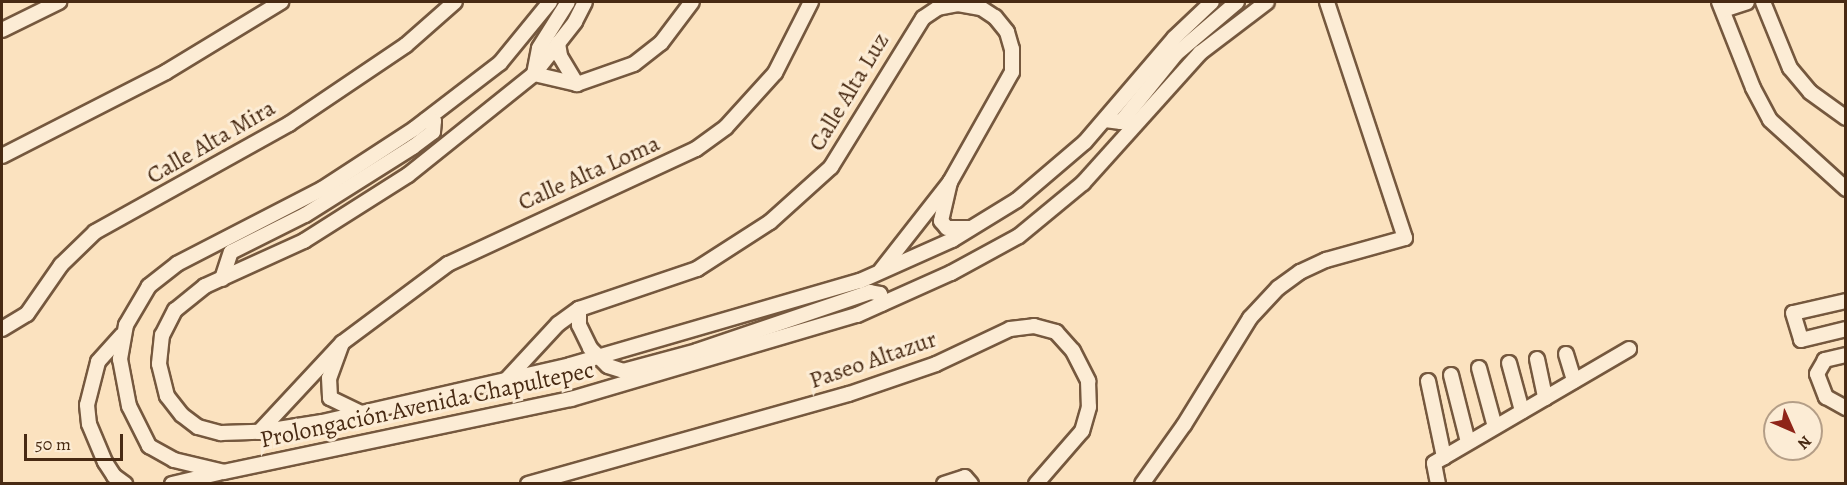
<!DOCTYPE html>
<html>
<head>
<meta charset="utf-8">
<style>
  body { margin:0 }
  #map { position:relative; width:1847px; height:485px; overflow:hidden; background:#fbe2bf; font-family:Alegreya,serif }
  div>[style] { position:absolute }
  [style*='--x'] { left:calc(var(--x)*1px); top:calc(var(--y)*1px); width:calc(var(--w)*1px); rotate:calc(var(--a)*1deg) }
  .roads { filter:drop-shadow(2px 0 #75583e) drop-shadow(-2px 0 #75583e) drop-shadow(0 2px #75583e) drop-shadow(0 -2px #75583e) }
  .minor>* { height:14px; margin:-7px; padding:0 7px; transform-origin:7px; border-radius:7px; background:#fcecd5 }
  span { translate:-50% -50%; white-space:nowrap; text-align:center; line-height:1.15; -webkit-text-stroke:6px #fcecd5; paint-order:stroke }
  .street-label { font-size:24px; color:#482a13 }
  .frame { position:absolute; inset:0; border:3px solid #482a13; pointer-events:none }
  .north { position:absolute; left:1763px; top:401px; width:60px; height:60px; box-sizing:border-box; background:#fcecd5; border:2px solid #b49e87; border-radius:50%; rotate:135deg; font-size:16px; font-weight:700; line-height:24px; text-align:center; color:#482a13 }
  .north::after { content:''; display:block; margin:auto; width:21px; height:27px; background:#8f2418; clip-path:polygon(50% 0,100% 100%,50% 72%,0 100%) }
  .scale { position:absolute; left:24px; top:434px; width:99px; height:27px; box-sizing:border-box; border:3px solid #482a13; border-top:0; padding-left:8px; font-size:18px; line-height:21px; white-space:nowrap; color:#482a13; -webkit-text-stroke:4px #fcecd5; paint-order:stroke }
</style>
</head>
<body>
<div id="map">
  <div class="roads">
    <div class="minor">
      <i style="--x:550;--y:2;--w:79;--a:129.3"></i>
      <i style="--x:500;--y:63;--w:108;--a:142.5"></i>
      <i style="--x:414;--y:129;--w:110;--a:146.9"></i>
      <i style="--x:322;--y:189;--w:163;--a:152.7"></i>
      <i style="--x:177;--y:264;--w:36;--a:142"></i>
      <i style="--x:149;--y:286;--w:45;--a:120.5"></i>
      <i style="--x:126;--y:325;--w:35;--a:100"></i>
      <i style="--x:120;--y:359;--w:48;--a:79.2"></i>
      <i style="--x:129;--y:406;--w:45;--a:63.4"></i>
      <i style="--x:149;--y:446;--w:29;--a:29"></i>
      <i style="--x:174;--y:460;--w:51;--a:13.5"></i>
      <i style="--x:224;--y:472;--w:355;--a:-11.9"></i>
      <i style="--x:571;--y:399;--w:298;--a:-16.4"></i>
      <i style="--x:857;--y:315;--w:103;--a:-24.1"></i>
      <i style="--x:951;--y:273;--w:77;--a:-28.6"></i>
      <i style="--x:1019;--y:236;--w:83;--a:-39.6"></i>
      <i style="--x:1083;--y:183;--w:175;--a:-48"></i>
      <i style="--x:1200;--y:53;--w:84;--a:-37.3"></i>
      <i style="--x:585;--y:2;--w:22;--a:117"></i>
      <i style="--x:575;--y:22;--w:66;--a:128.3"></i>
      <i style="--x:534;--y:74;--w:161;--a:141.3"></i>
      <i style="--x:408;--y:175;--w:123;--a:147.6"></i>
      <i style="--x:304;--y:241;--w:109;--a:155.6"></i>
      <i style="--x:205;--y:286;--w:38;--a:141"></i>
      <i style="--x:175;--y:310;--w:28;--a:117"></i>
      <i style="--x:162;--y:335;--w:29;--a:96"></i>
      <i style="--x:159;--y:364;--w:33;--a:76"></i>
      <i style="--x:167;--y:396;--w:24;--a:52"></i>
      <i style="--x:182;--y:415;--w:20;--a:37"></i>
      <i style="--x:198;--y:427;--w:24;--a:15"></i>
      <i style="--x:221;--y:433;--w:38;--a:-2"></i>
      <i style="--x:259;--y:432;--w:64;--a:-9"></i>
      <i style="--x:322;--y:422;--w:254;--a:-12.9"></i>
      <i style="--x:570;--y:365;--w:302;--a:-16.2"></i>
      <i style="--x:860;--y:281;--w:101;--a:-24"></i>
      <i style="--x:952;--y:240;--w:76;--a:-31.6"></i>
      <i style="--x:1017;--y:200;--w:89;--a:-40.5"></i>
      <i style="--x:1085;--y:142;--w:137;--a:-49.4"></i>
      <i style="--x:1174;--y:38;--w:52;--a:-43.5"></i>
      <i style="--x:1719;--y:2;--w:92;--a:68.4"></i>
      <i style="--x:1753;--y:88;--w:36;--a:62"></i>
      <i style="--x:1770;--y:120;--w:103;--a:42.2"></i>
      <i style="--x:1763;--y:2;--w:71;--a:67.8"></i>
      <i style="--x:1790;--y:68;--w:31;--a:50"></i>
      <i style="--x:1810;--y:92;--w:44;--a:35.8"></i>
      <i style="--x:1723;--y:10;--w:25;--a:-18"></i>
      <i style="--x:2;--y:30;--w:64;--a:-26.2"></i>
      <i style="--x:558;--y:43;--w:13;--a:81"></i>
      <i style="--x:560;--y:56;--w:33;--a:59"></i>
      <i style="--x:577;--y:84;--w:44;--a:-166.9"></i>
      <i style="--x:534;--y:74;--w:26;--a:-79"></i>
      <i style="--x:539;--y:48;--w:54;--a:-57.8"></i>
      <i style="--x:577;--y:84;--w:60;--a:-19.3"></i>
      <i style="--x:634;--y:64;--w:34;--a:-38"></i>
      <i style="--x:661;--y:43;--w:51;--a:-52.9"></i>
      <i style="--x:1105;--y:120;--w:16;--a:7"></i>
      <i style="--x:1121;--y:122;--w:87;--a:-51"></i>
      <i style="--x:1176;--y:54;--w:80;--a:-40.4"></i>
      <i style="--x:2;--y:156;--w:184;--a:-27.1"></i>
      <i style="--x:166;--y:72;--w:135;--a:-31.3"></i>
      <i style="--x:881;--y:270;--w:112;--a:-51.9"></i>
      <i style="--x:950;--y:182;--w:40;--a:103"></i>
      <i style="--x:941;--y:221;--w:9;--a:49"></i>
      <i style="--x:947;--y:228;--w:23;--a:0"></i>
      <i style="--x:222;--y:279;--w:28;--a:-72"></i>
      <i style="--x:231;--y:252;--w:83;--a:-26.6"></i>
      <i style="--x:305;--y:215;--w:128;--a:-32.2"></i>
      <i style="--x:413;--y:147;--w:25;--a:-37"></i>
      <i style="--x:433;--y:132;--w:11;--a:-85"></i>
      <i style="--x:434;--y:121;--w:8;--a:-173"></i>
      <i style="--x:1846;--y:301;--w:54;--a:167.2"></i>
      <i style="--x:1793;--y:313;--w:28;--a:73"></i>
      <i style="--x:1801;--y:340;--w:46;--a:-13.7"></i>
      <i style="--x:579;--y:309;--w:125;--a:-18.7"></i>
      <i style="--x:697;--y:269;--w:87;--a:-32.8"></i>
      <i style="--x:770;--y:222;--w:82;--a:-42"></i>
      <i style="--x:831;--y:167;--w:175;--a:-58.3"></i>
      <i style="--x:923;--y:18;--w:18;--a:-34"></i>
      <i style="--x:938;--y:8;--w:20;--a:-11"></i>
      <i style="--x:958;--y:4;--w:23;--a:10"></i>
      <i style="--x:981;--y:8;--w:17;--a:33"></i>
      <i style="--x:995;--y:17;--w:19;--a:51"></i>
      <i style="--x:1007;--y:32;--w:18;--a:74"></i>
      <i style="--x:1012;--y:49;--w:23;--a:90"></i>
      <i style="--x:1012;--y:72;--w:126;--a:119.4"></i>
      <i style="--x:2;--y:329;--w:29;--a:-31"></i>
      <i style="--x:27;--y:314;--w:60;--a:-55.2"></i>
      <i style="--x:61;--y:265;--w:47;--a:-44.1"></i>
      <i style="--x:95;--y:232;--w:222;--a:-29.1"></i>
      <i style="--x:289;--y:124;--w:141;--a:-34"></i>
      <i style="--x:406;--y:45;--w:65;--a:-41.3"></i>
      <i style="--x:122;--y:335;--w:36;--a:132"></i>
      <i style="--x:98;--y:362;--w:44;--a:104.3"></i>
      <i style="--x:87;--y:405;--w:19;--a:84"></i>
      <i style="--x:89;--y:424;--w:41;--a:67.2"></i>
      <i style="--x:105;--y:462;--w:17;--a:57"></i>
      <i style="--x:114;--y:476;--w:14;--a:36"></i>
      <i style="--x:342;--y:343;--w:132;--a:-36.7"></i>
      <i style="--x:448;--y:264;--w:273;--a:-24.9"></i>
      <i style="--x:696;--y:149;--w:37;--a:-36"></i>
      <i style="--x:726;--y:127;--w:73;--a:-47.8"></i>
      <i style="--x:775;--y:73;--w:80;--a:-63.1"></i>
      <i style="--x:1566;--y:354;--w:28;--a:73"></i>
      <i style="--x:1846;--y:355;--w:22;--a:167"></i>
      <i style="--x:1825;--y:360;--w:16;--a:120"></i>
      <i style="--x:1817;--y:374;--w:25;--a:69"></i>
      <i style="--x:1826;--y:397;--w:23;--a:29"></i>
      <i style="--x:1537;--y:359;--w:40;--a:78"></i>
      <i style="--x:1509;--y:363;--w:50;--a:74.8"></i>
      <i style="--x:1479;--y:368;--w:61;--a:74.8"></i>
      <i style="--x:1451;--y:375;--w:69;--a:75.8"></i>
      <i style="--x:507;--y:379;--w:75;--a:-47.2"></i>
      <i style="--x:558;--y:324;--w:26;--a:-36"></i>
      <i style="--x:579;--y:309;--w:16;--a:90"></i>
      <i style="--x:579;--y:325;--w:25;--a:64"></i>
      <i style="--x:590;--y:348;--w:25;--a:45"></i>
      <i style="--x:608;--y:366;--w:16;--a:18"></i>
      <i style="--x:623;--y:371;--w:77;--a:-15.1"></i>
      <i style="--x:697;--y:351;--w:183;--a:-18.8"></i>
      <i style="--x:870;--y:292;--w:10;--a:11"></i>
      <i style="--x:880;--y:294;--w:10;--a:79"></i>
      <i style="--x:1428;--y:381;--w:78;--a:78.1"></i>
      <i style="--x:259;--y:432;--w:122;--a:-47"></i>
      <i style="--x:342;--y:343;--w:37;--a:110"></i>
      <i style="--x:329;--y:378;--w:20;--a:87"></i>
      <i style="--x:330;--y:398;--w:34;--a:26"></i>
      <i style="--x:172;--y:484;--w:48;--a:-13.2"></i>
      <i style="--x:528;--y:484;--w:333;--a:-15.7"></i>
      <i style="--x:849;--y:394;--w:92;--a:-19"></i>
      <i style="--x:936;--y:364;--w:82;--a:-25.3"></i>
      <i style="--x:1010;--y:329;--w:24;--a:-7"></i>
      <i style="--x:1034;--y:326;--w:23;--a:15"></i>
      <i style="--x:1056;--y:332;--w:25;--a:48"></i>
      <i style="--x:1073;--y:351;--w:34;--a:63"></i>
      <i style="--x:1088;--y:381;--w:26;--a:88"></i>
      <i style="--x:1089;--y:407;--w:25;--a:106"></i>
      <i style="--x:1082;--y:431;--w:70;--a:131"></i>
      <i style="--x:944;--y:484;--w:22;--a:-18"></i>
      <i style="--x:965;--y:477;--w:9;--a:49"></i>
      <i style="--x:1142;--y:484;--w:72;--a:-54.6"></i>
      <i style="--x:1184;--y:425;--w:126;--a:-58.3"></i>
      <i style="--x:1250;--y:318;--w:41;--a:-47"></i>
      <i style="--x:1278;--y:288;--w:27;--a:-36"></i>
      <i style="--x:1300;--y:272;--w:29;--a:-25"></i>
      <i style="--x:1326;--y:260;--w:82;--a:-15.6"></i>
      <i style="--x:1405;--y:238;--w:249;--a:-108.3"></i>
      <i style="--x:1438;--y:484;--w:21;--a:-101"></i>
      <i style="--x:1434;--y:463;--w:226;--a:-30.3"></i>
    </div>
  </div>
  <div class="street-label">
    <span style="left:849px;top:92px;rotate:-59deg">Calle Alta Luz</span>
    <span style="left:211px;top:142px;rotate:-30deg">Calle Alta Mira</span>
    <span style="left:589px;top:173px;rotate:-24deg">Calle Alta Loma</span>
    <span style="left:873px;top:360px;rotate:-19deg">Paseo Altazur</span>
    <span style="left:427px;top:405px;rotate:-12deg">Prolongación Avenida Chapultepec</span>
  </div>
  <div class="frame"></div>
  <div class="north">N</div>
  <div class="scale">50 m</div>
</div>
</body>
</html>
